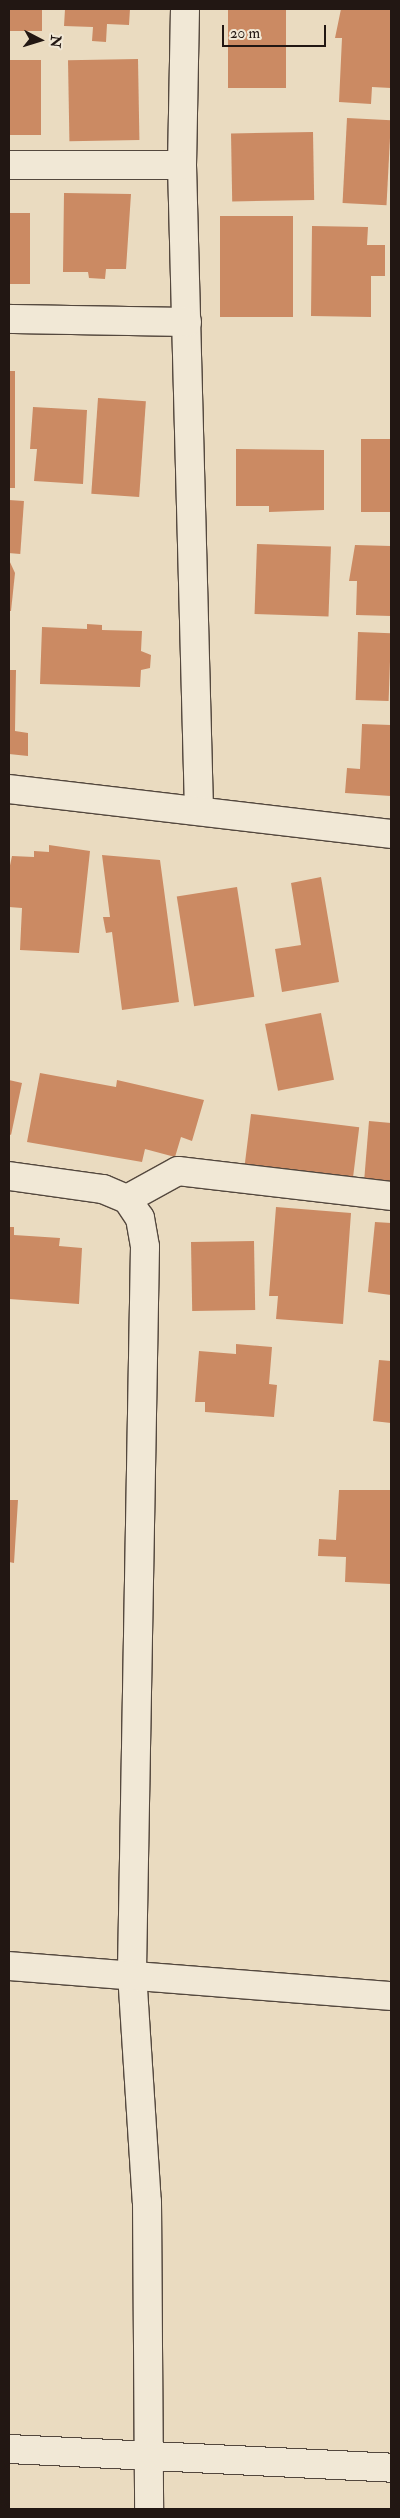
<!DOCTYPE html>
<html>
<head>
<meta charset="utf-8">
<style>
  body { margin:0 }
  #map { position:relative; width:400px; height:2518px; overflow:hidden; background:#eadbc0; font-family:"IM FELL Double Pica",serif }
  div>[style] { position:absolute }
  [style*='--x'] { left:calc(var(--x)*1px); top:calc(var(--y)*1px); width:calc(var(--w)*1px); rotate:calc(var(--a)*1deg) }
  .building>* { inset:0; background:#cb8a63; transform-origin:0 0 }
  .roads { filter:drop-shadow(1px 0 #54483e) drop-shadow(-1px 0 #54483e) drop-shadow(0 1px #54483e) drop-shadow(0 -1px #54483e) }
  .street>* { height:28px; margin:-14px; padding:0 14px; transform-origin:14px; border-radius:14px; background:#f1e8d6 }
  span { translate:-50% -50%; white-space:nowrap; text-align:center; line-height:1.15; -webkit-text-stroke:4.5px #f1e8d6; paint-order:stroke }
  .frame { position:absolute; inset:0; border:10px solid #221713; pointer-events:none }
  .north { position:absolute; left:15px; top:15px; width:50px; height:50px; -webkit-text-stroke:4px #f1e8d6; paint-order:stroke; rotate:95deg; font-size:14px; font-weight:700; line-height:20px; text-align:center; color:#221713 }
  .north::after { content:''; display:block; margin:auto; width:18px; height:22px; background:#221713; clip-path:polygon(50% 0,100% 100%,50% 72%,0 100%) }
  .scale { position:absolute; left:222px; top:25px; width:104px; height:22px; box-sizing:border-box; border:2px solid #221713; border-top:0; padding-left:6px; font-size:15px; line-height:18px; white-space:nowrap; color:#221713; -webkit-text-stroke:4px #f1e8d6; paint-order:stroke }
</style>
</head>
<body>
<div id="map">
  <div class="building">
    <i style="left:9px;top:9px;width:33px;height:22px"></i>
    <i style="clip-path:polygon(65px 9px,130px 9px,129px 25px,107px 24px,106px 42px,92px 41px,93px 27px,64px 26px)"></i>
    <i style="left:228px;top:9px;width:58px;height:79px"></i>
    <i style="clip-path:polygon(341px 9px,391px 9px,391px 88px,372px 87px,371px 104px,339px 102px,342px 38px,335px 38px)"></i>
    <i style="left:138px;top:59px;width:81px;height:70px;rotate:89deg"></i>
    <i style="left:9px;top:60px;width:32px;height:75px"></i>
    <i style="left:347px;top:118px;width:44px;height:85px;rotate:3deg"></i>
    <i style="left:313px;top:132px;width:68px;height:82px;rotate:89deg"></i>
    <i style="clip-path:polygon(64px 193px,131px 194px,126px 269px,106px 269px,105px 279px,89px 278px,88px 272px,63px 272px)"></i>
    <i style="left:9px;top:213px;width:21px;height:71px"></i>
    <i style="left:293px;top:216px;width:101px;height:73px;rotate:90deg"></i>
    <i style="clip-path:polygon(312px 226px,368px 227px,367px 245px,385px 245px,385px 276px,371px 276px,371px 317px,311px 316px)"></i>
    <i style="left:9px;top:371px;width:6px;height:117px"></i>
    <i style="left:98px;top:398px;width:48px;height:96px;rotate:4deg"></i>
    <i style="clip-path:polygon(33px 407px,87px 410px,83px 484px,34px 481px,37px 449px,30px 449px)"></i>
    <i style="left:391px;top:439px;width:73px;height:30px;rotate:90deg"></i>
    <i style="clip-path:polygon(236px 449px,324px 450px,324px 510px,269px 512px,269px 506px,236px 506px)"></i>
    <i style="left:9px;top:500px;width:15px;height:53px;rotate:4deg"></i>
    <i style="left:257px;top:544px;width:74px;height:70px;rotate:2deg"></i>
    <i style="clip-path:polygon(355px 545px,391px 546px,391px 616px,356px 615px,357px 581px,349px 581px)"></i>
    <i style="clip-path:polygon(9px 560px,15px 573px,11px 611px,9px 611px)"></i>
    <i style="clip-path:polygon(87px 624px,102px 625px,102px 630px,142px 631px,141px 651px,151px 655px,150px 668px,141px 670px,140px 687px,40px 684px,42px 627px,87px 629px)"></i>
    <i style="left:358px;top:632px;width:33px;height:68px;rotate:2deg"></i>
    <i style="clip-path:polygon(9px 670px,16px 670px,15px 731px,28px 733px,28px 756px,9px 754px)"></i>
    <i style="clip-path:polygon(362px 724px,391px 725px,391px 796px,345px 793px,347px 768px,360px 769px)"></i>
    <i style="clip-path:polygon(49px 845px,90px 851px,79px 953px,20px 950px,22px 908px,9px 907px,9px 870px,12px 856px,34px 857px,34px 851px,49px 852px)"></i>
    <i style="clip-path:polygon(102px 855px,160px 860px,179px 1002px,122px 1010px,112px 932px,106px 933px,103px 917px,110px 917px)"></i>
    <i style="clip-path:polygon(321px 877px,339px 982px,282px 992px,275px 949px,301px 945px,291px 883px)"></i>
    <i style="left:237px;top:887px;width:111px;height:61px;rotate:81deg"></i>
    <i style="left:321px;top:1013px;width:68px;height:57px;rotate:79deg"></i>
    <i style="clip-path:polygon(40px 1073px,116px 1087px,117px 1080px,204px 1100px,192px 1141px,181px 1137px,175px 1157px,145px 1149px,142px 1162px,27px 1142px)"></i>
    <i style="clip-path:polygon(9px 1080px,22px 1083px,11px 1135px,9px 1134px)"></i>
    <i style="left:251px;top:1114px;width:109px;height:56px;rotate:7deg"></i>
    <i style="clip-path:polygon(369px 1121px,391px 1123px,391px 1185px,364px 1182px)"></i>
    <i style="clip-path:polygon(276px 1207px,351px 1213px,343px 1324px,276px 1319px,278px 1296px,269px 1296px)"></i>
    <i style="clip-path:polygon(375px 1222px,391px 1223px,391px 1295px,368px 1292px)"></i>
    <i style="clip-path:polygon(9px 1227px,14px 1227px,14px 1235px,60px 1238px,59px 1246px,82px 1248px,79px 1304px,9px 1299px)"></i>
    <i style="left:254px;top:1241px;width:69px;height:63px;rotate:89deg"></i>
    <i style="clip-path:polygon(236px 1344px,272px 1347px,269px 1384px,277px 1385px,274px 1417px,205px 1412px,205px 1402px,195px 1402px,199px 1351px,236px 1354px)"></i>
    <i style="clip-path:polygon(379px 1360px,391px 1361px,391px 1423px,373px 1421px)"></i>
    <i style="clip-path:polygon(339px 1490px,391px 1490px,391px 1584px,345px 1582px,346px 1557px,318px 1556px,319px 1539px,336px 1540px)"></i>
    <i style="clip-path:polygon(9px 1500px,18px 1500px,14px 1563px,9px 1562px)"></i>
  </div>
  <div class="roads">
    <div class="street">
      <i style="--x:185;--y:9;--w:156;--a:91.1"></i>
      <i style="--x:182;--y:165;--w:644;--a:88.49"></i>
      <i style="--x:9;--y:165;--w:173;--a:0"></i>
      <i style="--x:9;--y:319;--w:178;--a:1"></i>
      <i style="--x:9;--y:789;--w:385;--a:6.7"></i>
      <i style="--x:9;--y:1176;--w:95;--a:7.9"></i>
      <i style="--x:103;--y:1189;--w:26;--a:23"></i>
      <i style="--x:127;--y:1199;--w:23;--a:56"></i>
      <i style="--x:140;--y:1218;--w:29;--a:80"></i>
      <i style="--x:145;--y:1247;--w:726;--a:91.03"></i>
      <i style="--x:132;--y:1973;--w:229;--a:86.3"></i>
      <i style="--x:147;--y:2202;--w:307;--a:89.6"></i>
      <i style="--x:127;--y:1199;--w:58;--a:-28.8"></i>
      <i style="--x:178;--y:1171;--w:214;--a:6.7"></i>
      <i style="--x:9;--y:1966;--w:383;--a:4.5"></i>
      <i style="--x:9;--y:2449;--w:382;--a:2.8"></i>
    </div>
  </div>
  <div class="frame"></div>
  <div class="north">N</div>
  <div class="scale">20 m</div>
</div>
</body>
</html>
